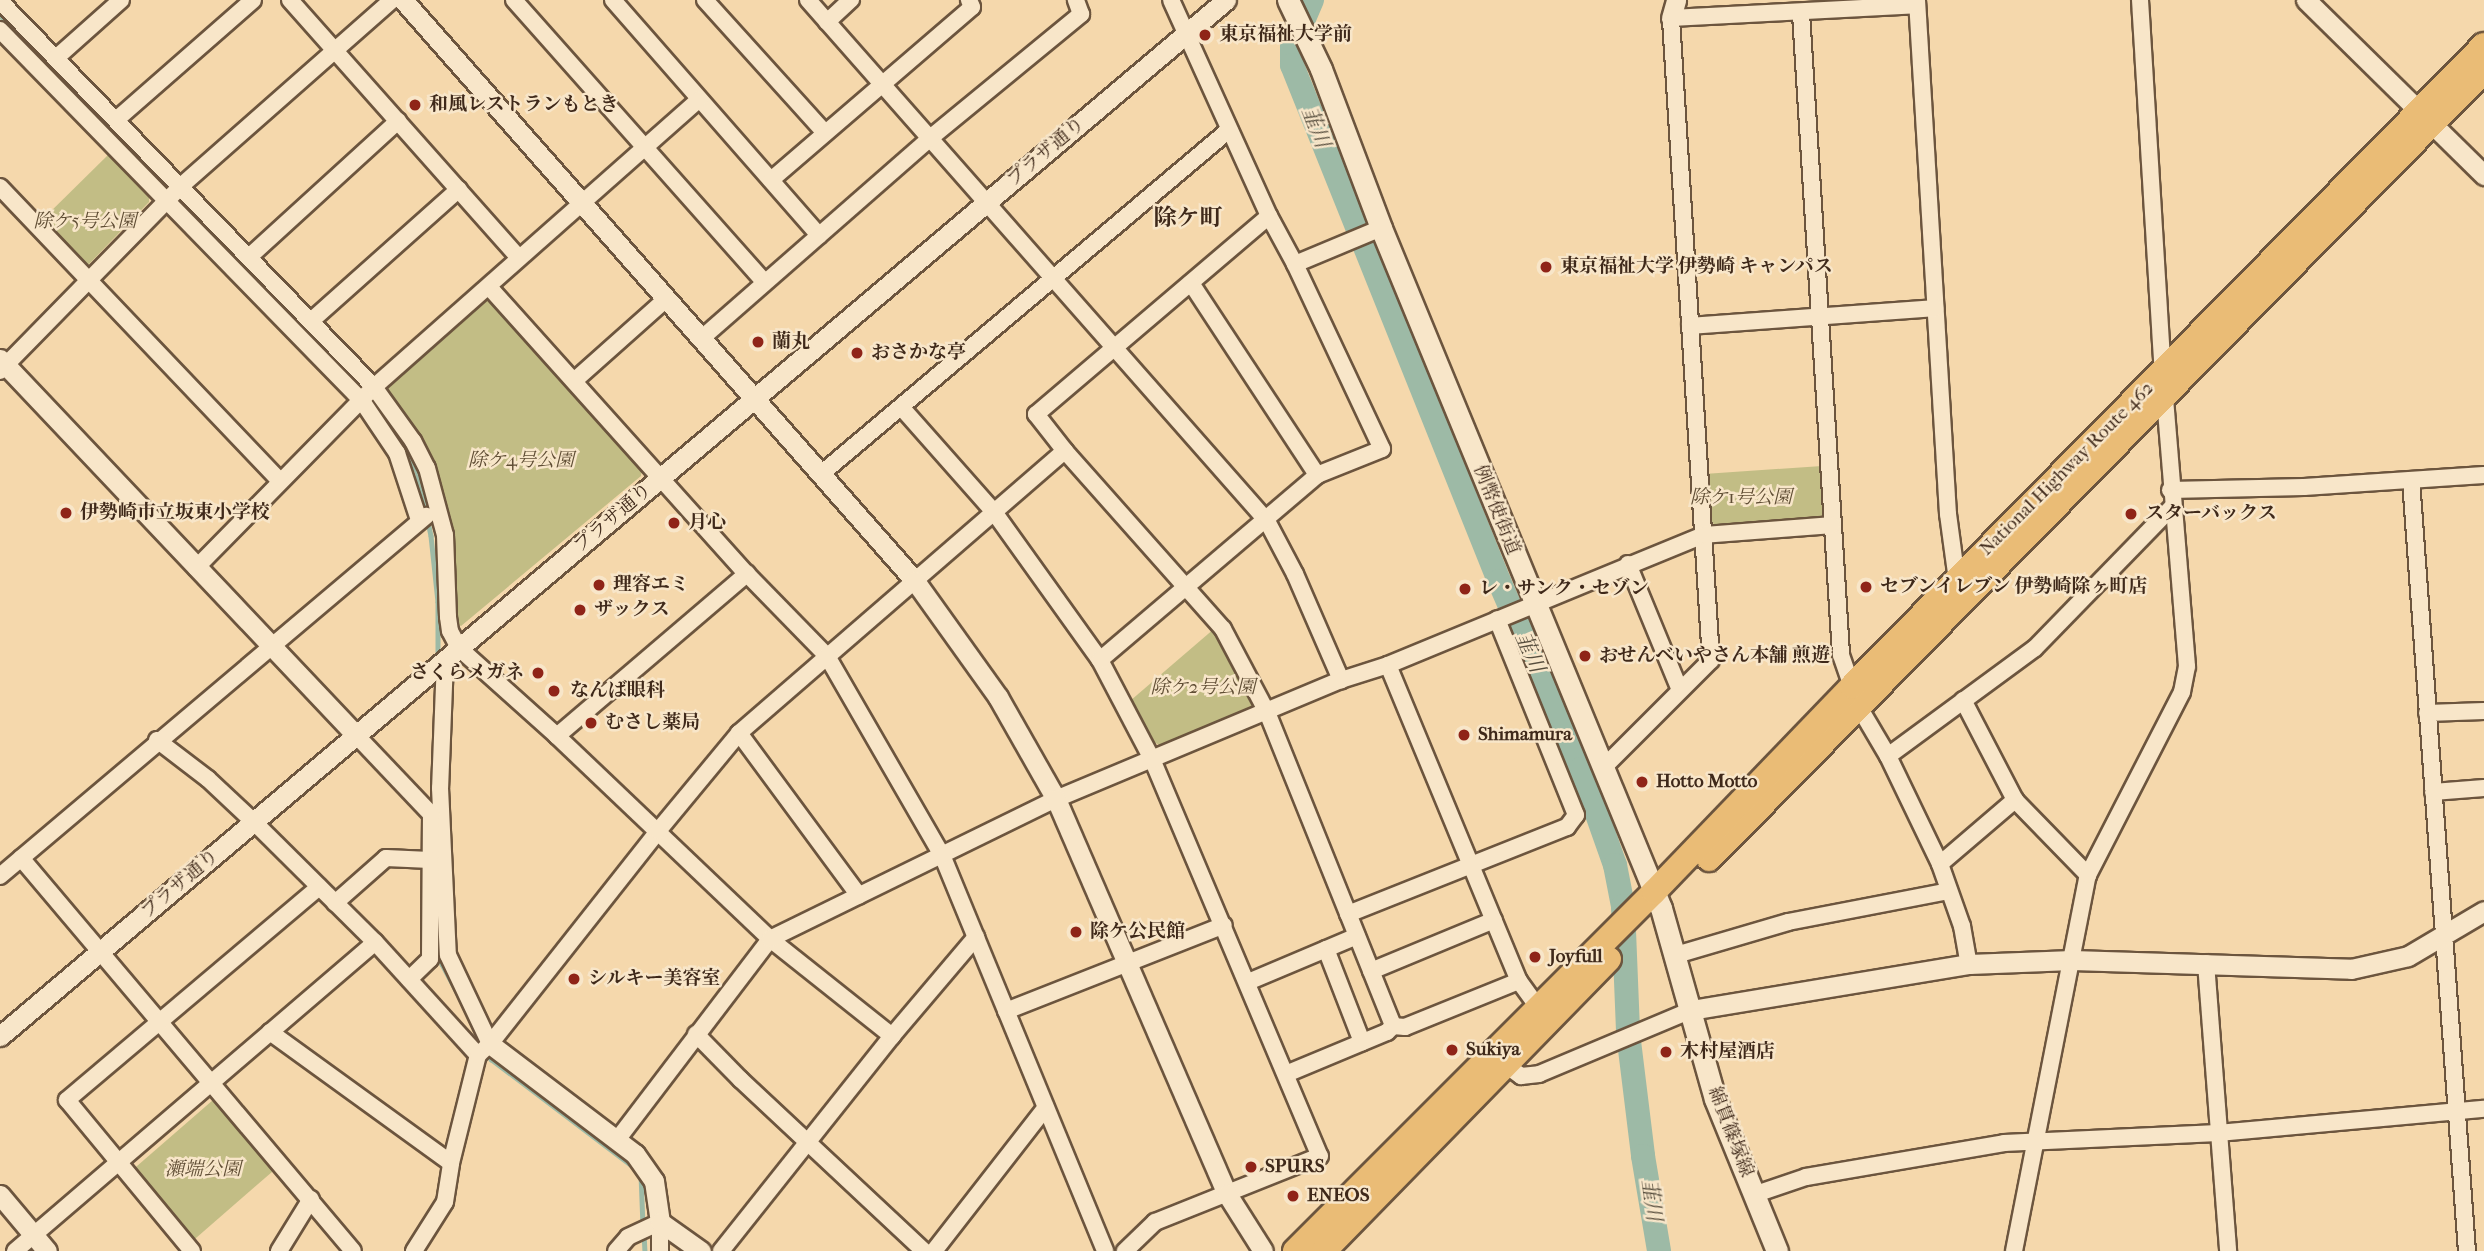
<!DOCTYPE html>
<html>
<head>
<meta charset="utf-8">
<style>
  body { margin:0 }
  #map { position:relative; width:2484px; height:1251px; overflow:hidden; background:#f5d8ac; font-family:"IM FELL French Canon","Noto Serif JP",serif }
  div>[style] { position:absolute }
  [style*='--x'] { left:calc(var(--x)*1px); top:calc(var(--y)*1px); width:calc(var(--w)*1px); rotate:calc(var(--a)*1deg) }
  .green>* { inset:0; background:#c2bd85; transform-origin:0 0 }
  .stream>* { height:4.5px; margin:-2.25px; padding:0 2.25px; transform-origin:2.25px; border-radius:2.25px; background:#9dbaa6 }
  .river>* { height:24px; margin:-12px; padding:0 12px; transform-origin:12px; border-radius:12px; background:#9dbaa6 }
  .roads { filter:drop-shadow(2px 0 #6c553e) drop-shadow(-2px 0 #6c553e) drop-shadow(0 2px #6c553e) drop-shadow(0 -2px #6c553e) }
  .minor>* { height:16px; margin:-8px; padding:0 8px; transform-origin:8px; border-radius:8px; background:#f8e6c9 }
  .tertiary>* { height:19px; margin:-9.5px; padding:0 9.5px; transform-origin:9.5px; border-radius:9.5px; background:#f8e6c9 }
  .secondary>* { height:21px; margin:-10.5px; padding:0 10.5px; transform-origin:10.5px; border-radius:10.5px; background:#f8e6c9 }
  .trunk>* { height:24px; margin:-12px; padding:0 12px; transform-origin:12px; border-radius:12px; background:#eabc76 }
  .dots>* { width:19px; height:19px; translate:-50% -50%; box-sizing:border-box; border:4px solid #f8e6c9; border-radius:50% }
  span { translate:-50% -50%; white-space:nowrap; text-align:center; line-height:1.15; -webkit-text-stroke:5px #f8e6c9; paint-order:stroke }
  .poi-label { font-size:19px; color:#3f291a; font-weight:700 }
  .left { translate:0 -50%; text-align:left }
  .right { translate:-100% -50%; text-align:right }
  .street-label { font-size:19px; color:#3f291a }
  .park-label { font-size:19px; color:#604e35; font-style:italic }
  .water-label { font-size:21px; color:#564d3d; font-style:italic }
  .quarter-label { font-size:23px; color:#3f291a; font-weight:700 }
</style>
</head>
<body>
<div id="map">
  <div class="green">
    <i style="clip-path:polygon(110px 153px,149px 193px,149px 202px,88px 265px,81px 264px,40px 222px)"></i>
    <i style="clip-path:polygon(487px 299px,493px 299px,642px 468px,641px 476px,461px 626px,454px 621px,422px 446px,388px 392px,388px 384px)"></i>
    <i style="clip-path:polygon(1822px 466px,1827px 512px,1821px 518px,1718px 527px,1710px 521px,1704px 474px)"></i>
    <i style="clip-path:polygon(1215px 628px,1254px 700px,1252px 707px,1159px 745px,1151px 740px,1130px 701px)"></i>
    <i style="left:213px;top:1100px;width:93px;height:106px;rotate:49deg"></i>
  </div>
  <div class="stream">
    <i style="--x:0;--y:15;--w:232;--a:46"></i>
    <i style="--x:187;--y:208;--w:255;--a:46"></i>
    <i style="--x:369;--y:398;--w:87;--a:56.7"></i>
    <i style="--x:417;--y:471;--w:66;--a:77.8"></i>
    <i style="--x:431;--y:536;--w:66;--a:83.9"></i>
    <i style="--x:438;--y:602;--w:54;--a:90"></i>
    <i style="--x:442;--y:955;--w:9;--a:90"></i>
    <i style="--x:442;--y:964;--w:38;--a:62"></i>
    <i style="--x:488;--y:1053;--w:7;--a:63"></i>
    <i style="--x:491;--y:1059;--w:181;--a:37.1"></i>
    <i style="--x:641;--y:1174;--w:51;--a:87.8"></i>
    <i style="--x:644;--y:1233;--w:18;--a:87"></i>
  </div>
  <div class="river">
    <i style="--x:1312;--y:0;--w:51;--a:113.1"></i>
    <i style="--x:1292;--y:47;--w:18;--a:90"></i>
    <i style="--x:1292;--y:65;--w:556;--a:68.14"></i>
    <i style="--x:1499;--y:581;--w:205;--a:66.4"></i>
    <i style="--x:1581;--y:769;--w:102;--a:70.5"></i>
    <i style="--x:1615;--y:865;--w:42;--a:79"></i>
    <i style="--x:1623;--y:906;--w:127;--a:87.7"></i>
    <i style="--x:1628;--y:1033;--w:124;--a:83"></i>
    <i style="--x:1643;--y:1156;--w:96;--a:80.4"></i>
  </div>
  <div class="roads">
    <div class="minor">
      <i style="--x:290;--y:0;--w:345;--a:48.4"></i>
      <i style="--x:514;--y:0;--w:377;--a:48.4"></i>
      <i style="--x:613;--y:0;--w:313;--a:48.8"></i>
      <i style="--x:705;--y:0;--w:179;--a:47.9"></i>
      <i style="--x:808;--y:0;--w:694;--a:48.62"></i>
      <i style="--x:1267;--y:521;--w:60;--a:62.2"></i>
      <i style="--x:1295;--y:574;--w:116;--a:66.5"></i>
      <i style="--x:1917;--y:0;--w:515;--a:86.55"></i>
      <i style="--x:1948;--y:514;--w:68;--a:82.3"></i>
      <i style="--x:2140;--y:0;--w:372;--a:86.5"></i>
      <i style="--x:0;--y:1;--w:537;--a:45.9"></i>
      <i style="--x:374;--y:387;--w:67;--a:54.2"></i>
      <i style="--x:413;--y:441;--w:30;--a:63"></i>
      <i style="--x:427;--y:468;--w:69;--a:75"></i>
      <i style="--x:445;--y:535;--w:82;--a:87.9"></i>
      <i style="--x:448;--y:617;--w:14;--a:82"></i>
      <i style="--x:450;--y:631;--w:19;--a:62"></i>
      <i style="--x:459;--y:648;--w:132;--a:41.9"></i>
      <i style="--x:557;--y:736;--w:294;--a:43.6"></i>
      <i style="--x:770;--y:939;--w:156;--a:38.5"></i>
      <i style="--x:1801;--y:13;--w:643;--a:86.43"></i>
      <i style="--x:1841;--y:655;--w:55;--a:70.9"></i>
      <i style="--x:1859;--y:707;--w:57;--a:59.4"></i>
      <i style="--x:1888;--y:756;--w:120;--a:64.3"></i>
      <i style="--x:1940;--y:864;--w:66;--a:70.5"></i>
      <i style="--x:1962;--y:926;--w:39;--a:80"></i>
      <i style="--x:827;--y:22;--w:33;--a:-43"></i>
      <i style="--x:0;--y:30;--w:518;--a:45.7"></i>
      <i style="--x:362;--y:401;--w:63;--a:56.1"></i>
      <i style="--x:397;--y:453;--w:71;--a:71.8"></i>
      <i style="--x:56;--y:58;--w:87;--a:-41.7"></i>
      <i style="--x:116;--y:120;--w:182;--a:-41.2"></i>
      <i style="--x:771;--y:180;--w:265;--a:-40.7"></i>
      <i style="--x:972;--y:7;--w:8;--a:-113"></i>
      <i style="--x:0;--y:187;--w:406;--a:46.4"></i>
      <i style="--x:1269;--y:216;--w:306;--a:139.6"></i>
      <i style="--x:1036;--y:414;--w:47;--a:51.9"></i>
      <i style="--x:1065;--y:451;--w:238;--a:48.4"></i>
      <i style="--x:1223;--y:629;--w:94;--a:62.1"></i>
      <i style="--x:1267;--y:712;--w:338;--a:68.1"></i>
      <i style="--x:1393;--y:1026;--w:12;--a:5"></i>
      <i style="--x:1405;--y:1027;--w:123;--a:-22"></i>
      <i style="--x:249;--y:257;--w:202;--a:-42.4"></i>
      <i style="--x:1295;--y:264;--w:93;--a:-22.7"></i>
      <i style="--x:1191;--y:283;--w:230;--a:56.7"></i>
      <i style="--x:490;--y:288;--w:385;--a:48.1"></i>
      <i style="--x:747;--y:574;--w:115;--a:45.7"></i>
      <i style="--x:827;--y:656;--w:230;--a:60"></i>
      <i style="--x:942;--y:855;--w:428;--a:67.6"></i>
      <i style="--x:311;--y:321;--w:198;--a:-41.7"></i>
      <i style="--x:1690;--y:326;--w:246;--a:-4.2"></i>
      <i style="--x:702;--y:338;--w:302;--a:-41.2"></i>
      <i style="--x:929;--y:139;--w:197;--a:-39.4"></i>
      <i style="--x:1081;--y:14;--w:15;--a:-110"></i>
      <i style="--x:0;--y:371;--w:259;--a:-45.6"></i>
      <i style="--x:181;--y:186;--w:281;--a:-41.4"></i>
      <i style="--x:574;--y:381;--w:123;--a:-41.7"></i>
      <i style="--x:902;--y:408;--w:139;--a:48.5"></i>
      <i style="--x:994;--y:512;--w:182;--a:54.4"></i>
      <i style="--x:1100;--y:660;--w:112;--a:62.3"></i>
      <i style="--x:1152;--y:759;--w:431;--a:67.1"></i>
      <i style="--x:1320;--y:1156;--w:178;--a:158.2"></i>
      <i style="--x:1155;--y:1222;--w:42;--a:136"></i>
      <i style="--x:821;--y:474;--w:534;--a:-40.14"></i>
      <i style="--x:2411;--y:480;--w:773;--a:85.85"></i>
      <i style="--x:2170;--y:490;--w:134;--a:-1.3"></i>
      <i style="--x:2304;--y:487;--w:180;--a:-3.8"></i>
      <i style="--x:1628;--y:564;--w:136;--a:67.6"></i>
      <i style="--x:196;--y:568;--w:254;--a:-45.5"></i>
      <i style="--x:374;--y:387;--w:434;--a:-41.5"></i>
      <i style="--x:445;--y:660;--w:128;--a:92.2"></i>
      <i style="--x:440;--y:788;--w:167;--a:87.3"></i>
      <i style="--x:448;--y:955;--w:98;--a:64.7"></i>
      <i style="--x:1100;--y:660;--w:285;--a:-40.4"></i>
      <i style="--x:1317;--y:475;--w:70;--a:-21.8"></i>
      <i style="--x:1382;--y:449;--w:204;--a:-115.2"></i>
      <i style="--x:1295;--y:264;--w:55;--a:-118.4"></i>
      <i style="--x:1269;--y:216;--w:237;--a:-114.4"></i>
      <i style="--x:1388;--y:665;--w:342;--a:67.5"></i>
      <i style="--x:1519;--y:981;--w:31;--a:54"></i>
      <i style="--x:1963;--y:700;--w:113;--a:62.5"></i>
      <i style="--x:2015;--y:800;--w:105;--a:45.8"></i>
      <i style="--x:2427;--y:713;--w:57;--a:-2"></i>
      <i style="--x:739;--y:733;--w:202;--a:53.6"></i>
      <i style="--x:356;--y:735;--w:109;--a:46.5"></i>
      <i style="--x:431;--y:814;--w:145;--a:90.4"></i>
      <i style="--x:430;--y:959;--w:29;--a:136"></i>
      <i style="--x:557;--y:736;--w:250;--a:-40.5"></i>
      <i style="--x:157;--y:740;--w:64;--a:37.4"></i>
      <i style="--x:208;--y:779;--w:63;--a:43.1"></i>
      <i style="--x:254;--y:822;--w:170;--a:44.8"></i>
      <i style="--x:375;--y:942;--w:153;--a:47.7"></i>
      <i style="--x:1888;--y:756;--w:182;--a:-36.3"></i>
      <i style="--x:2035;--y:648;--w:197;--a:-45.8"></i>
      <i style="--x:1604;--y:767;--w:151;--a:-45"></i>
      <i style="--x:1711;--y:660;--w:643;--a:-93.57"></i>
      <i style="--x:1671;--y:18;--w:245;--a:-3"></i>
      <i style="--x:2433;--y:792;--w:51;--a:-4.5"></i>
      <i style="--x:21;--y:858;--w:514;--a:49.81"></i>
      <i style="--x:1940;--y:864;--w:99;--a:-40.5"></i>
      <i style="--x:0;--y:876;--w:558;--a:-40.2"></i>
      <i style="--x:335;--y:903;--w:68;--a:-41.4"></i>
      <i style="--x:386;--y:858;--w:44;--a:2.6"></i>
      <i style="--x:1348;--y:914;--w:236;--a:-21.7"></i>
      <i style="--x:1567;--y:827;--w:15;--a:-53"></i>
      <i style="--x:1576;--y:815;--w:211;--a:-112"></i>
      <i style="--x:1326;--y:949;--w:100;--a:68.8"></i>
      <i style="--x:1676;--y:955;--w:117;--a:-16.4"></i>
      <i style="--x:1788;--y:922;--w:164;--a:-10.9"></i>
      <i style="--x:2206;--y:963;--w:289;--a:85.6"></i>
      <i style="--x:1371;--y:971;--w:133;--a:-22.5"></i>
      <i style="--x:1248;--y:982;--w:118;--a:-22.9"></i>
      <i style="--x:1006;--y:1011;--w:234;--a:-21.5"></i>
      <i style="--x:270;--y:1032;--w:223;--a:35.9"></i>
      <i style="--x:696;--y:1034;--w:63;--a:45.6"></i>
      <i style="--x:740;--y:1079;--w:252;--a:43.1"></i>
      <i style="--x:1506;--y:1065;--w:19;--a:36"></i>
      <i style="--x:1521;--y:1076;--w:18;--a:-6"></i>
      <i style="--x:1539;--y:1074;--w:165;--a:-22.8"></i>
      <i style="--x:1286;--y:1074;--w:109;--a:-22.6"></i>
      <i style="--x:1387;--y:1032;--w:8;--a:-45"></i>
      <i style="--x:617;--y:1140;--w:253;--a:-52.7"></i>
      <i style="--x:770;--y:939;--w:318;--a:-26.1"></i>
      <i style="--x:1056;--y:799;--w:309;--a:-22.7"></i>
      <i style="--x:1341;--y:680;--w:49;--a:-17.7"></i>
      <i style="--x:1388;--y:665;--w:341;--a:-22.4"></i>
      <i style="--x:1703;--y:535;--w:129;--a:-4.4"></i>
      <i style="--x:1753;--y:1195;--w:56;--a:-18.8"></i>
      <i style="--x:1806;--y:1177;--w:201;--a:-9.7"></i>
      <i style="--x:2004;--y:1143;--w:214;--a:-2.7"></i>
      <i style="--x:2218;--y:1133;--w:267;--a:-5.2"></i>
      <i style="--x:15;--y:1251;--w:474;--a:-40.6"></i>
      <i style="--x:192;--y:1251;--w:196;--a:-129.6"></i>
      <i style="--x:67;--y:1100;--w:330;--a:-40.2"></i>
      <i style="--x:279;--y:1251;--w:61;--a:-58.4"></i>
      <i style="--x:414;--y:1251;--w:58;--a:-57.7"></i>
      <i style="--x:445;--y:1202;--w:39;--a:-81"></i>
      <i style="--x:451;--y:1163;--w:111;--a:-76"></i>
      <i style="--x:478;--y:1055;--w:16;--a:-43"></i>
      <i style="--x:490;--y:1044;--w:271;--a:-51.7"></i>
      <i style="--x:658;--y:831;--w:127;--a:-50.4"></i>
      <i style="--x:739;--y:733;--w:431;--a:-40.9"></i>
      <i style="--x:616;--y:1251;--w:18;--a:-49"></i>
      <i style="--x:628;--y:1237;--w:35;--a:-25"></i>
      <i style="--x:660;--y:1222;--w:29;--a:90"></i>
      <i style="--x:721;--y:1251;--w:275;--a:-51.5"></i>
      <i style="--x:892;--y:1036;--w:130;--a:-49.7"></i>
      <i style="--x:934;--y:1251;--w:182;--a:-52.1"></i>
      <i style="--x:2014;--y:1251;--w:383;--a:-78.9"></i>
      <i style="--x:2088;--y:875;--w:206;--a:-62.8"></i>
      <i style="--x:2182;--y:692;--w:26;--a:-79"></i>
      <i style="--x:2187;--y:666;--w:269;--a:-94.7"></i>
    </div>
    <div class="tertiary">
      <i style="--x:403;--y:0;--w:774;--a:48.61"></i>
      <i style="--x:915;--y:581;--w:143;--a:54.4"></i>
      <i style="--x:998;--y:697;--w:117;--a:60.4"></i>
      <i style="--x:1056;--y:799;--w:430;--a:66.6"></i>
      <i style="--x:1227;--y:1194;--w:67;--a:57.7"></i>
      <i style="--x:2306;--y:0;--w:250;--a:44.5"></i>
      <i style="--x:1671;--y:18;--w:19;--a:-74"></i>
      <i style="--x:0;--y:359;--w:518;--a:46.57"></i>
      <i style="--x:1691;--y:1010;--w:282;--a:-9.4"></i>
      <i style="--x:1969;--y:964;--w:103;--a:-2.2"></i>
      <i style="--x:2072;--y:960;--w:279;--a:1.8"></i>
      <i style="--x:2351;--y:969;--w:58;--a:-12.8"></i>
      <i style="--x:2408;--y:956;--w:88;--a:-30.6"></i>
      <i style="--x:0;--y:1036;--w:1605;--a:-40.2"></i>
      <i style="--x:490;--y:1044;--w:182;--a:37.2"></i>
      <i style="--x:635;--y:1154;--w:33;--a:55"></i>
      <i style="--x:654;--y:1181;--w:41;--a:81.7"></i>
      <i style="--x:660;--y:1222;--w:50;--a:35.3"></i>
      <i style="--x:0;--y:1195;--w:73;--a:50"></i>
    </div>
    <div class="secondary">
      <i style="--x:1288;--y:0;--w:76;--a:64.4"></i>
      <i style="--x:1321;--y:69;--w:170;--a:69.3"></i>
      <i style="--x:1381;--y:228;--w:735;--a:67.62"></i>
      <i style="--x:1661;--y:908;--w:198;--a:74.2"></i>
      <i style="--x:1715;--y:1099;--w:164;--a:67.8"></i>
    </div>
    <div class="trunk">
      <i style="--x:1709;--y:859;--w:1105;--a:-45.48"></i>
      <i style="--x:1295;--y:1251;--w:508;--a:-45"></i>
      <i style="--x:1654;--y:892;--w:286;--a:-46.1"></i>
      <i style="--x:1852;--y:686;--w:900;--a:-45.41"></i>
      <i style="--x:1324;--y:1251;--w:408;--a:-45.7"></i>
    </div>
  </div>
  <div class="dots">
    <i style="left:1205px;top:35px;background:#8f2418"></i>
    <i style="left:415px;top:105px;background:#8f2418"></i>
    <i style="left:1546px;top:267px;background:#8f2418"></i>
    <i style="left:758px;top:342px;background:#8f2418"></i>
    <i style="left:857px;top:353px;background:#8f2418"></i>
    <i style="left:66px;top:513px;background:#8f2418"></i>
    <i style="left:2131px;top:514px;background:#8f2418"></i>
    <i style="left:674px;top:523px;background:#8f2418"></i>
    <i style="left:599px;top:585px;background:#8f2418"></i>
    <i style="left:1866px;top:587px;background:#8f2418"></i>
    <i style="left:1465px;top:589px;background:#8f2418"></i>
    <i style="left:580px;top:610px;background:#8f2418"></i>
    <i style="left:1585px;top:656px;background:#8f2418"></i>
    <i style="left:538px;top:673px;background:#8f2418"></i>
    <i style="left:554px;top:691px;background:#8f2418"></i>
    <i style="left:591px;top:723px;background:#8f2418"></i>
    <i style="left:1464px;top:735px;background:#8f2418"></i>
    <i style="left:1642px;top:782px;background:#8f2418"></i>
    <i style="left:1076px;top:932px;background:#8f2418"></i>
    <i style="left:1535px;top:957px;background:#8f2418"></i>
    <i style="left:574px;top:979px;background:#8f2418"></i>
    <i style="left:1452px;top:1050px;background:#8f2418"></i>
    <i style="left:1666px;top:1052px;background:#8f2418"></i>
    <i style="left:1251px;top:1167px;background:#8f2418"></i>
    <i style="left:1293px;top:1196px;background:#8f2418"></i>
  </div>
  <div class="poi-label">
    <span class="left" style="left:1219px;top:35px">東京福祉大学前</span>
    <span class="left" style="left:429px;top:105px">和風レストランもとき</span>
    <span class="left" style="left:1560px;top:267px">東京福祉大学 伊勢崎 キャンパス</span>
    <span class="left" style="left:772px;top:342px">蘭丸</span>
    <span class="left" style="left:871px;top:353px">おさかな亭</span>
    <span class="left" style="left:80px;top:513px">伊勢崎市立坂東小学校</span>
    <span class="left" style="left:2145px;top:514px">スターバックス</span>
    <span class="left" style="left:688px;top:523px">月心</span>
    <span class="left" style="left:613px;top:585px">理容エミ</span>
    <span class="left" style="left:1880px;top:587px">セブンイレブン 伊勢崎除ヶ町店</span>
    <span class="left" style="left:1479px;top:589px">レ・サンク・セゾン</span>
    <span class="left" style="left:594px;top:610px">ザックス</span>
    <span class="left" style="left:1599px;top:656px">おせんベいやさん本舗 煎遊</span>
    <span class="right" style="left:524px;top:673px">さくらメガネ</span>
    <span class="left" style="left:570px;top:691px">なんば眼科</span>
    <span class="left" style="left:605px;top:723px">むさし薬局</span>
    <span class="left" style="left:1478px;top:735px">Shimamura</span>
    <span class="left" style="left:1656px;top:782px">Hotto Motto</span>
    <span class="left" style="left:1090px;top:932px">除ケ公民館</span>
    <span class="left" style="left:1549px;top:957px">Joyfull</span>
    <span class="left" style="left:588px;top:979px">シルキー美容室</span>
    <span class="left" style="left:1466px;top:1050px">Sukiya</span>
    <span class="left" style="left:1680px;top:1052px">木村屋酒店</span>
    <span class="left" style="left:1265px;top:1167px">SPURS</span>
    <span class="left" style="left:1307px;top:1196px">ENEOS</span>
  </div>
  <div class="street-label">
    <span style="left:1046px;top:152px;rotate:-40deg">プラザ通り</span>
    <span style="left:2067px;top:469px;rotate:-45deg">National Highway Route 462</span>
    <span style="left:1496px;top:510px;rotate:68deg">例幣使街道</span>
    <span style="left:613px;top:518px;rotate:-40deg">プラザ通り</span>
    <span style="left:180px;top:884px;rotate:-40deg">プラザ通り</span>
    <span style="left:1730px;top:1132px;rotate:69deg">綿貫篠塚線</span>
  </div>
  <div class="park-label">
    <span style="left:85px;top:222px">除ケ5号公園</span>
    <span style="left:521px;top:461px">除ケ4号公園</span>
    <span style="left:1741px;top:498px">除ケ1号公園</span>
    <span style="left:1203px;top:688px">除ケ2号公園</span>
    <span style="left:203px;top:1170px">瀬端公園</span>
  </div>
  <div class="water-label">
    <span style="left:1316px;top:127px;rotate:68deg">韮川</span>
    <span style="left:1530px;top:652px;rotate:66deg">韮川</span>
    <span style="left:1652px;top:1200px;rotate:82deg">韮川</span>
  </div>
  <div class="quarter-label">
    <span style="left:1188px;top:218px">除ケ町</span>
  </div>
</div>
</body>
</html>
